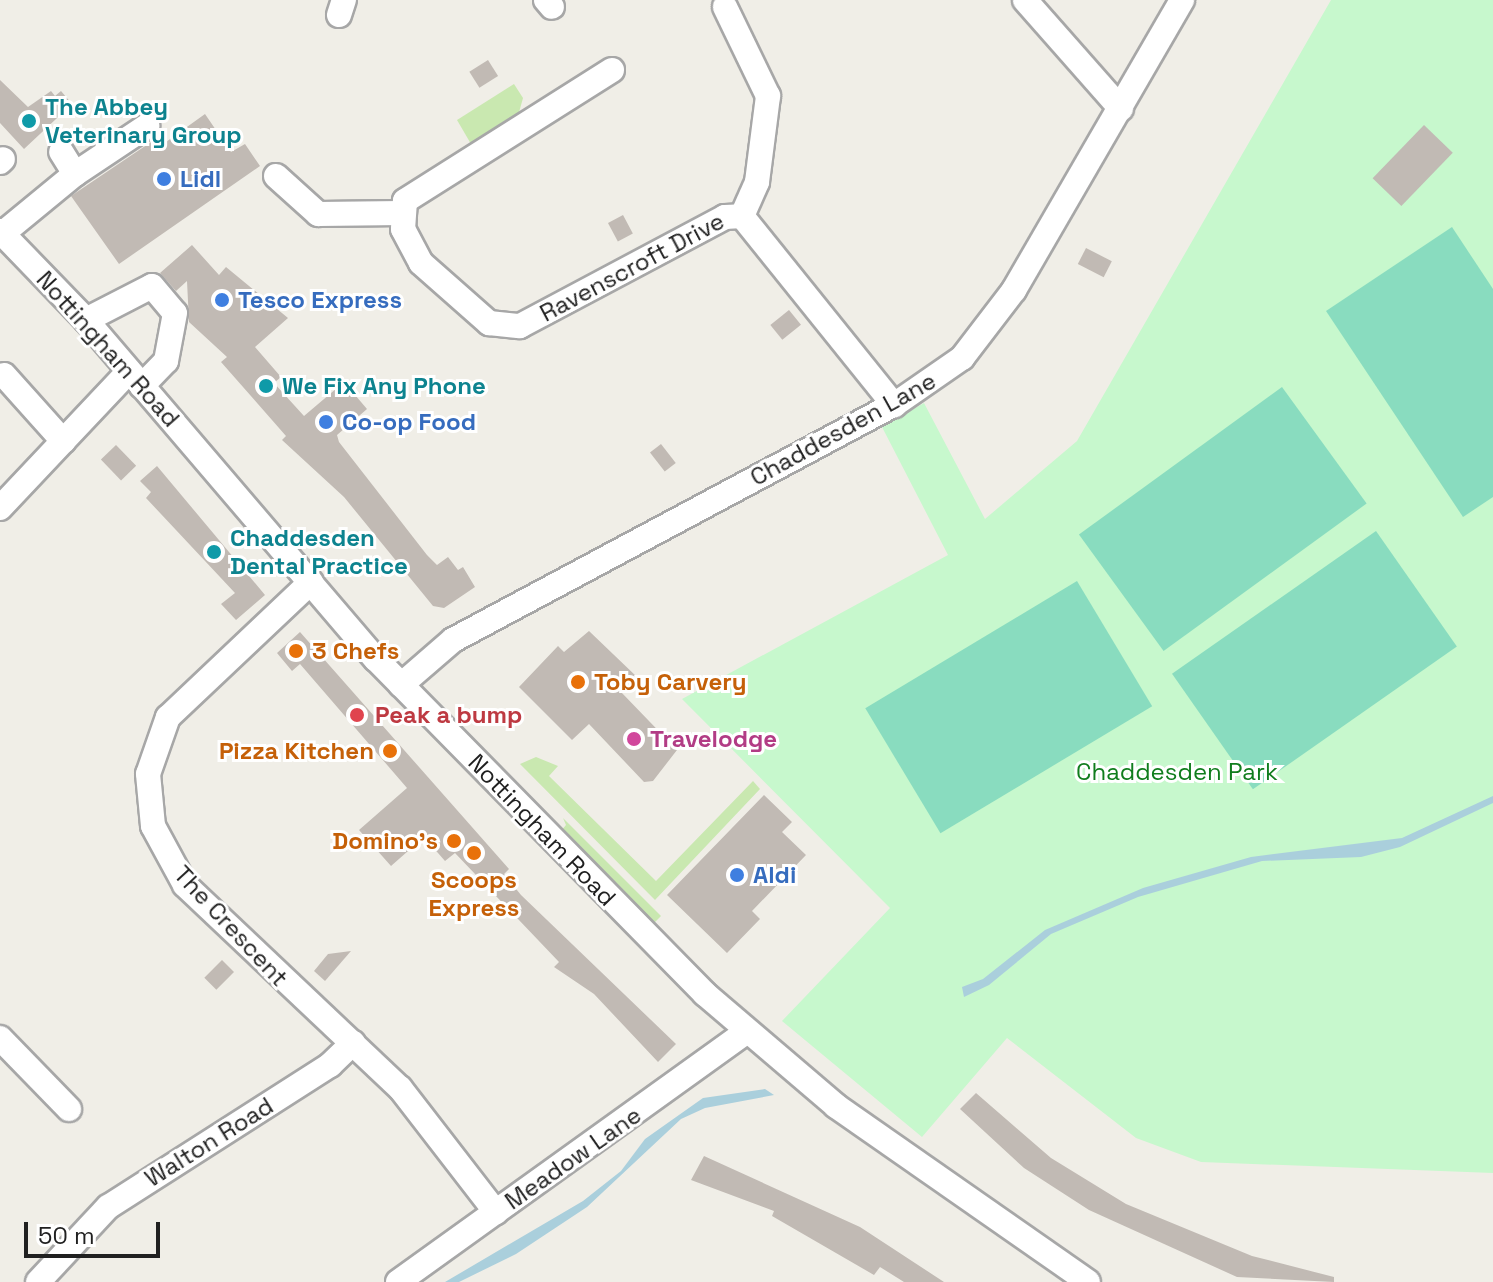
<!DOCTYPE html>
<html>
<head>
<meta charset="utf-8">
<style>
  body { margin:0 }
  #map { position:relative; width:1493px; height:1282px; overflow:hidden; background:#f0eee7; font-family:"Space Grotesk",sans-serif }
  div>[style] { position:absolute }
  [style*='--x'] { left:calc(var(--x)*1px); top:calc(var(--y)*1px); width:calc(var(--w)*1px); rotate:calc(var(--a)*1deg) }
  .grass>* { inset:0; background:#c9e8b0 }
  .park>* { inset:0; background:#c7f8cd }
  .pitch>* { inset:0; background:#89dcbf; transform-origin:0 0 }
  .water>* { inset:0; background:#aacfdc }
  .building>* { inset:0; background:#c1bab4; transform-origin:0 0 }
  .roads { filter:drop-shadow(2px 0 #a7a7a7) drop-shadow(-2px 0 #a7a7a7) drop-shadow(0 2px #a7a7a7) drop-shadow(0 -2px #a7a7a7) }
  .minor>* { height:24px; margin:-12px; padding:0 12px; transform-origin:12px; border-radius:12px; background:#fff }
  .dots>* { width:22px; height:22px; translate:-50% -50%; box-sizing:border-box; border:4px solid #fff; border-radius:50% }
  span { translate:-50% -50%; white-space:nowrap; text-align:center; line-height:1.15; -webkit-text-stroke:6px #fff; paint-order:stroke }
  .culture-label { font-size:24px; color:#0d838f; font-weight:700 }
  .left { translate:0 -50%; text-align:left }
  .shop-label { font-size:24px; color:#366cbe; font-weight:700 }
  .street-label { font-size:24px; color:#202020 }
  .food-label { font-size:24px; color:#c56008; font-weight:700 }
  .right { translate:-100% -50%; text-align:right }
  .health-label { font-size:24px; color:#be3a42; font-weight:700 }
  .hotel-label { font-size:24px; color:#b23c85; font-weight:700 }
  .park-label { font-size:24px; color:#107d1d }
  .scale { position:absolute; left:24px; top:1222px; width:136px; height:36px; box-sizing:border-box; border:4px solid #202020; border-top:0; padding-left:10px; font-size:24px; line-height:28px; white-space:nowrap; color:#202020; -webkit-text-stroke:6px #fff; paint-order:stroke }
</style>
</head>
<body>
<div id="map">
  <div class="grass">
    <i style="clip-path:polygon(514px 84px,523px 98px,518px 116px,471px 144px,457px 120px)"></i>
    <i style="clip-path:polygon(536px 757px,558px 766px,549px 776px,656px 881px,753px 781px,760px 789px,655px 900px,520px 764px)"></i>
    <i style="clip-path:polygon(563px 818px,661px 916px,652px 925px,560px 832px,566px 825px)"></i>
  </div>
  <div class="park">
    <i style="clip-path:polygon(1331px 0,1493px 0,1493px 1173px,1201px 1162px,1136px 1138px,1007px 1038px,922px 1137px,782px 1021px,890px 908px,682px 699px,948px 555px,882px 427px,924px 403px,985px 519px,1077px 441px)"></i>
  </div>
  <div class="pitch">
    <i style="clip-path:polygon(1452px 227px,1493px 289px,1493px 497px,1463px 517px,1326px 311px)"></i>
    <i style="left:1282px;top:387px;width:144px;height:251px;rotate:54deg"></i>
    <i style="left:1376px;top:531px;width:141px;height:249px;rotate:55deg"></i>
    <i style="left:1077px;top:581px;width:146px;height:247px;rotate:59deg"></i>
  </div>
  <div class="water">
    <i style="clip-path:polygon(1493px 796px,1493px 803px,1400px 847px,1361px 857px,1262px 861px,1138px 897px,1051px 934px,989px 985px,964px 997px,962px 987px,983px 979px,1045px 930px,1143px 888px,1251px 857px,1402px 838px)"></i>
    <i style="clip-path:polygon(765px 1089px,774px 1095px,705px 1108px,681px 1119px,587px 1207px,516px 1254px,459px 1282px,445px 1282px,583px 1201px,621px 1171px,645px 1139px,703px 1098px)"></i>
  </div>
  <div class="building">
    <i style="left:488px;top:60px;width:19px;height:22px;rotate:58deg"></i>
    <i style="clip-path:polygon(0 80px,28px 107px,51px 91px,55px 96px,61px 91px,72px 104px,24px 149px,0 123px)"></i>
    <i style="clip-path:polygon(205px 114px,231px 152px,245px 144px,260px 166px,119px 264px,71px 196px,154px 140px,159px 147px)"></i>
    <i style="left:1424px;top:125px;width:40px;height:74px;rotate:44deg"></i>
    <i style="left:623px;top:215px;width:21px;height:17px;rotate:62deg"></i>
    <i style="clip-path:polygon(192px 245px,219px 275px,226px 267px,288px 318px,255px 347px,281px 377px,274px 383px,304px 416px,344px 382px,367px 409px,337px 435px,339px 442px,427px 555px,437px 565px,448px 557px,458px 570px,463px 567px,475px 587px,444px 608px,433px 606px,344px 497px,282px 440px,286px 436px,221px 362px,227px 357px,189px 322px,187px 281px,176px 291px,160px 273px)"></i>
    <i style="left:1086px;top:248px;width:29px;height:18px;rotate:27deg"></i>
    <i style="left:789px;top:310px;width:19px;height:24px;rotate:51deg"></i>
    <i style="left:661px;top:444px;width:24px;height:14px;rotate:52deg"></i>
    <i style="left:116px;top:445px;width:29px;height:21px;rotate:46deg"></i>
    <i style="clip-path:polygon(157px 466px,265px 595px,236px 620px,221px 604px,235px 593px,146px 498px,151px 492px,140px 481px)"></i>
    <i style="clip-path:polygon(589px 631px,637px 677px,621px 692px,677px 750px,653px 781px,644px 782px,589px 724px,572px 740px,519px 687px,558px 646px,564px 652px)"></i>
    <i style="clip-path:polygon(300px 632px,509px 869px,504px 874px,521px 895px,676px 1044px,658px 1062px,594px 994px,554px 967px,559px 962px,455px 853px,445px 861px,424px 837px,391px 866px,359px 830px,407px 788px,300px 664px,292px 671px,277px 653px)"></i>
    <i style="clip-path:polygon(764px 795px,792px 822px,782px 832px,806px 855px,752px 911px,760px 919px,727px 953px,667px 895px)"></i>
    <i style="clip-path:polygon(351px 951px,325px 981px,314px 971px,328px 954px)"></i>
    <i style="left:222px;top:960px;width:17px;height:25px;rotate:45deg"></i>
    <i style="clip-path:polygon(976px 1093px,1051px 1158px,1126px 1204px,1252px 1256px,1334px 1277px,1334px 1282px,1237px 1277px,1089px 1210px,1024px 1168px,960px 1109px)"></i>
    <i style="clip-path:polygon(704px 1156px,860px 1227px,944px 1282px,904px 1282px,880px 1267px,874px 1275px,772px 1216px,774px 1211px,691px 1180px)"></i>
  </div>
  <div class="roads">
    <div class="minor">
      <i style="--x:546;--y:0;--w:9;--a:49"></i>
      <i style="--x:1025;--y:0;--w:145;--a:48.6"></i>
      <i style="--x:339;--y:15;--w:16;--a:-72"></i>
      <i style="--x:612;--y:70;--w:245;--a:147.7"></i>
      <i style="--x:405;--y:201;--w:28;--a:94"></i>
      <i style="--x:403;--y:229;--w:38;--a:62"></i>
      <i style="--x:421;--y:263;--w:91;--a:41.4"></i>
      <i style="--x:489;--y:323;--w:31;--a:6"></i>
      <i style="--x:520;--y:326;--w:232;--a:-28"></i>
      <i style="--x:725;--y:217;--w:17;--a:-3"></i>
      <i style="--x:742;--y:216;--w:37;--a:-66"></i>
      <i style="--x:757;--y:182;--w:87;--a:-82.7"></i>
      <i style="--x:768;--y:96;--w:99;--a:-115.8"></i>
      <i style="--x:0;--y:162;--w:4;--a:-45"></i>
      <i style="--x:75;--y:174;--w:87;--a:-33.7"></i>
      <i style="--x:276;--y:176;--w:57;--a:42.1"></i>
      <i style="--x:318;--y:214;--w:84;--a:-0.7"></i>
      <i style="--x:742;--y:216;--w:243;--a:51.2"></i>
      <i style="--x:0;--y:231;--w:124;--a:46"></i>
      <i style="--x:86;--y:320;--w:446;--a:49.5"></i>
      <i style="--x:376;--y:659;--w:470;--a:45.5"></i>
      <i style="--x:705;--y:994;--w:172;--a:40.5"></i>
      <i style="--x:836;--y:1106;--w:307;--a:34.9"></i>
      <i style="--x:2;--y:234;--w:94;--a:-39.4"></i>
      <i style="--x:75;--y:174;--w:26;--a:-122"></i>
      <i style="--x:86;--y:320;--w:74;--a:-27.3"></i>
      <i style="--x:152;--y:286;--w:35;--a:50"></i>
      <i style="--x:175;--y:313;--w:49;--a:100.6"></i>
      <i style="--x:166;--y:361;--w:35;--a:134"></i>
      <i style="--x:4;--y:375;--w:89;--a:48.2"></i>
      <i style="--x:0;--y:508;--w:188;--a:-46.7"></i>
      <i style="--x:311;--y:582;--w:197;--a:136.6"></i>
      <i style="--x:168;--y:717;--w:60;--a:109.3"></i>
      <i style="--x:148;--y:774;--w:52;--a:84.5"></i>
      <i style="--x:153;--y:826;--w:67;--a:61.5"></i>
      <i style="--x:185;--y:885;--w:296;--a:43.4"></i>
      <i style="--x:400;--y:1088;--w:157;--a:52.3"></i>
      <i style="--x:401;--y:685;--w:69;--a:-40.9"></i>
      <i style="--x:453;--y:640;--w:500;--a:-28.1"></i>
      <i style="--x:894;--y:405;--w:83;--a:-34.7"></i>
      <i style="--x:962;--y:358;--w:86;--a:-52.6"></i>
      <i style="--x:1014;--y:290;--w:335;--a:-59.9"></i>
      <i style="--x:0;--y:1038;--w:99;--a:45.8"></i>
      <i style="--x:38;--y:1282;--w:103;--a:-47"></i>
      <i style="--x:108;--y:1207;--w:264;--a:-32.6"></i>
      <i style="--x:330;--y:1065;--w:32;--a:-44"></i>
      <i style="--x:398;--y:1282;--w:428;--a:-35.7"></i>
    </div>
  </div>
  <div class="dots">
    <i style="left:29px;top:121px;background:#0f9aa8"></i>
    <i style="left:164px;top:179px;background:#3f7fe0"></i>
    <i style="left:222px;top:300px;background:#3f7fe0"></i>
    <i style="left:266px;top:386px;background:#0f9aa8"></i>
    <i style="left:326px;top:422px;background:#3f7fe0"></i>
    <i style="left:214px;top:552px;background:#0f9aa8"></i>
    <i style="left:296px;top:651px;background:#e8710a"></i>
    <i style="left:578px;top:682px;background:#e8710a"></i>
    <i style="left:357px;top:715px;background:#e0444e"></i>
    <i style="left:634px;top:739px;background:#d1479c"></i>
    <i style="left:390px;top:751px;background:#e8710a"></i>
    <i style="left:454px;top:841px;background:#e8710a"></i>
    <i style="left:474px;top:853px;background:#e8710a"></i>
    <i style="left:737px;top:875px;background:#3f7fe0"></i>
  </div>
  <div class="culture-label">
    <span class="left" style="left:45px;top:121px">The Abbey<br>Veterinary Group</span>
    <span class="left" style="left:282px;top:386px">We Fix Any Phone</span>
    <span class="left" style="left:230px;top:552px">Chaddesden<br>Dental Practice</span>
  </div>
  <div class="shop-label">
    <span class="left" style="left:180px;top:179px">Lidl</span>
    <span class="left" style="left:238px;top:300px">Tesco Express</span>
    <span class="left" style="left:342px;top:422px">Co-op Food</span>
    <span class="left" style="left:753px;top:875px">Aldi</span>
  </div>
  <div class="street-label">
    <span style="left:632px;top:267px;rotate:-28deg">Ravenscroft Drive</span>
    <span style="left:108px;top:349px;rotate:48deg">Nottingham Road</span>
    <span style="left:843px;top:429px;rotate:-29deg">Chaddesden Lane</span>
    <span style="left:542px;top:830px;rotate:46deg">Nottingham Road</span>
    <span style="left:231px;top:926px;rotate:47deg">The Crescent</span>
    <span style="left:209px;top:1142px;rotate:-32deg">Walton Road</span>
    <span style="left:573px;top:1158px;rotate:-35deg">Meadow Lane</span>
  </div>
  <div class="food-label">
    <span class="left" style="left:312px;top:651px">3 Chefs</span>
    <span class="left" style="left:594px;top:682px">Toby Carvery</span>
    <span class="right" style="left:374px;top:751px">Pizza Kitchen</span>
    <span class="right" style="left:438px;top:841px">Domino's</span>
    <span style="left:474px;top:894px">Scoops<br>Express</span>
  </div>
  <div class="health-label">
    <span class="left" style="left:375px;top:715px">Peak a bump</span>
  </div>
  <div class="hotel-label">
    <span class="left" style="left:650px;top:739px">Travelodge</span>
  </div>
  <div class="park-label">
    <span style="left:1177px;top:772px">Chaddesden Park</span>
  </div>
  <div class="scale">50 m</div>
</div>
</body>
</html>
